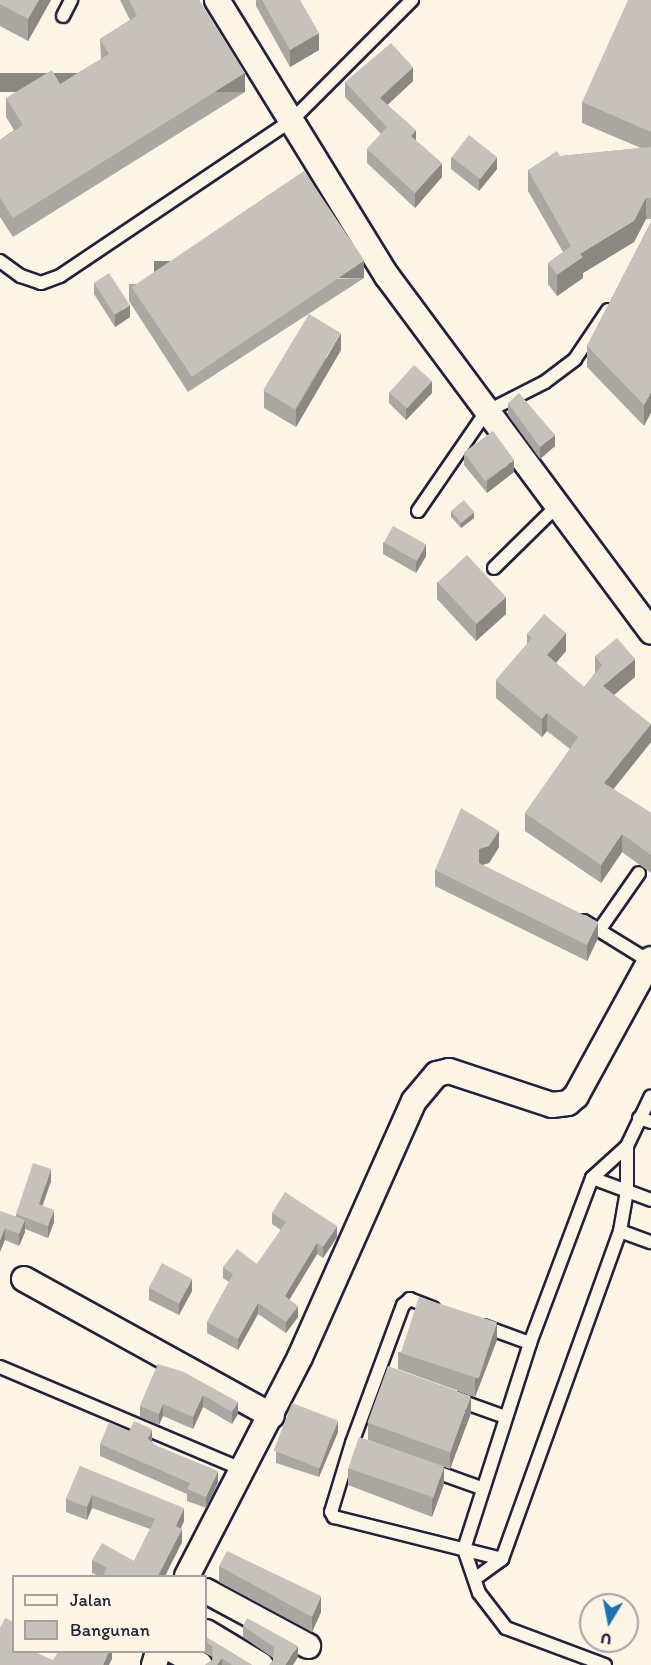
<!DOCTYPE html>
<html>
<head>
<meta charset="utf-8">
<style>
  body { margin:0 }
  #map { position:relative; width:651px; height:1665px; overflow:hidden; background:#fcf5e5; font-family:Itim,sans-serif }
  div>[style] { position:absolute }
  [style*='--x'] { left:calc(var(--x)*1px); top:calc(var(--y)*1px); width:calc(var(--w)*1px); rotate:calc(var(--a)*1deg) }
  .roads { filter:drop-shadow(2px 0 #22223b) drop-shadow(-2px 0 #22223b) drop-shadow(0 2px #22223b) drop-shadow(0 -2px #22223b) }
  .lane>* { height:12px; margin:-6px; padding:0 6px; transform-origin:6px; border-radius:6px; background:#fcf5e5 }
  .street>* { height:24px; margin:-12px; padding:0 12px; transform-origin:12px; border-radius:12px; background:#fcf5e5 }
  .wall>* { inset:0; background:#aaa6a1 }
  .shaded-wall>* { inset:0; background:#8b8783; transform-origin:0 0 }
  .building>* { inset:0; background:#c6c1bb; transform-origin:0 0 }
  span { translate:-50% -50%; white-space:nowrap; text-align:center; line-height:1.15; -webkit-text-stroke:5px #fcf5e5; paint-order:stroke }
  .legend { position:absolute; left:12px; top:1575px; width:195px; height:78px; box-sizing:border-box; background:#fcf5e5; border:2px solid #a5a1a1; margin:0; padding:8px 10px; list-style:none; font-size:18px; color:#22223b }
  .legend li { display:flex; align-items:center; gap:12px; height:30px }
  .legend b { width:30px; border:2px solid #a5a1a1 }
  .north { position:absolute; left:579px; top:1593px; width:60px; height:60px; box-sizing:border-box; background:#fcf5e5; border:2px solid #a5a1a1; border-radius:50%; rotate:190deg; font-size:16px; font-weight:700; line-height:24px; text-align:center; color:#22223b }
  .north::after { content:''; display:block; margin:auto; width:21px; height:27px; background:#1f6fb2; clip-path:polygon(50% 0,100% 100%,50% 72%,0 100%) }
</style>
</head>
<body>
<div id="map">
  <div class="roads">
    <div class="lane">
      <i style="--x:63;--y:16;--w:18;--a:-63"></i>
      <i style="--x:0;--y:261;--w:26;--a:36"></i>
      <i style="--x:21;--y:276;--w:21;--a:19"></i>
      <i style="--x:41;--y:283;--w:20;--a:-20"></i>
      <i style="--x:60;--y:276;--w:280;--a:-33.9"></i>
      <i style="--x:292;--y:120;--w:170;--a:-45"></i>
      <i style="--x:418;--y:511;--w:120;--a:-55.5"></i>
      <i style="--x:486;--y:412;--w:66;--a:-27"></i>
      <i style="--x:545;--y:382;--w:38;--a:-37"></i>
      <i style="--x:575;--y:359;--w:59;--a:-56"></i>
      <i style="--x:494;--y:568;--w:88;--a:-44.5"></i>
      <i style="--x:584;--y:921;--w:76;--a:31.6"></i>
      <i style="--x:600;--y:929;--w:68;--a:-55.1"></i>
      <i style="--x:639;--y:1118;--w:13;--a:18"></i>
      <i style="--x:592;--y:1178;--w:63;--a:20.4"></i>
      <i style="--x:620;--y:1231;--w:33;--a:20"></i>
      <i style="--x:433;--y:1308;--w:25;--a:-159"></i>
      <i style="--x:410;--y:1299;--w:9;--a:139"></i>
      <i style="--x:403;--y:1305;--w:147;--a:110.3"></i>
      <i style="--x:352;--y:1443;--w:72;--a:106.9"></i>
      <i style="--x:331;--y:1512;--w:6;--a:59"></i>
      <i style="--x:334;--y:1517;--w:173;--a:14"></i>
      <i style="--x:483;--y:1326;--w:50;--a:19.9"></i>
      <i style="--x:0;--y:1367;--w:262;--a:22.9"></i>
      <i style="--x:455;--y:1399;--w:53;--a:19.8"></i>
      <i style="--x:431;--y:1470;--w:53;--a:19.8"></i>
      <i style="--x:476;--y:1578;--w:32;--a:-36"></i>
      <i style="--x:502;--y:1559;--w:349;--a:-70.2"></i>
      <i style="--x:620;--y:1231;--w:41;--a:-80.1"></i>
      <i style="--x:627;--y:1191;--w:45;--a:-90"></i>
      <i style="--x:605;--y:1665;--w:106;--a:-159.5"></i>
      <i style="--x:506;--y:1628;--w:44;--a:-127.6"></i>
      <i style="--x:479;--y:1593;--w:46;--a:-108.8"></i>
      <i style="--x:464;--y:1549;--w:216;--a:-72.2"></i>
      <i style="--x:530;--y:1343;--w:176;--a:-69.4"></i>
      <i style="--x:592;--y:1178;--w:47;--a:-42.4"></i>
      <i style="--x:627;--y:1146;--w:55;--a:-64.4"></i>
    </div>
    <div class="street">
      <i style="--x:217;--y:0;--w:324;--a:58.4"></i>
      <i style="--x:387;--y:276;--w:443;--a:53.4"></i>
      <i style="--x:24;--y:1279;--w:283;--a:28.9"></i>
      <i style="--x:187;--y:1576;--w:246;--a:-62.7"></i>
      <i style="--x:300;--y:1357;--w:280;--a:-66"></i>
      <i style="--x:414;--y:1101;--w:35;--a:-50"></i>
      <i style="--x:437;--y:1074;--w:12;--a:-14"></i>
      <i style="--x:449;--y:1071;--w:108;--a:18.3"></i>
      <i style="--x:552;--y:1105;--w:16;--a:-7"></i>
      <i style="--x:568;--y:1103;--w:11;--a:-41"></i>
      <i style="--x:576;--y:1096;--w:156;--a:-61.3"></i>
      <i style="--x:206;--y:1591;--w:116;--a:28.3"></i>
      <i style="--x:206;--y:1632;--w:64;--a:31"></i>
      <i style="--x:176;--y:1652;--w:27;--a:28"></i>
      <i style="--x:154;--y:1665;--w:14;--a:-73"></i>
    </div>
  </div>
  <div class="wall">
    <i style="clip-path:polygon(0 0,51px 0,28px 41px,0 26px)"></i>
    <i style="clip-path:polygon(120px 0,199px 0,245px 92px,13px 237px,0 217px,0 140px,14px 130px,6px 117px,6px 98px,60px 84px,101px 59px,100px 39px,130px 20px)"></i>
    <i style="clip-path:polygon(256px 0,300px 0,319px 50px,290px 67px,256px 6px)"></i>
    <i style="clip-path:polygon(651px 0,651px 219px,646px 219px,634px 242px,583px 273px,583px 278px,557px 296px,548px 284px,548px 263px,563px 252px,528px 191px,528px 170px,560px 156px,641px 148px,582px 123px,582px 102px)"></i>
    <i style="clip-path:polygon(413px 81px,387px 105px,416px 141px,442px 177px,415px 208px,367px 163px,367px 149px,381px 134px,345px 97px,345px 82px)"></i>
    <i style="clip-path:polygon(451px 157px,497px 169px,479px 191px,451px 169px)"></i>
    <i style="clip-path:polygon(651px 222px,644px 426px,587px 367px,587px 346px)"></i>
    <i style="clip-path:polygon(364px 278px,188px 392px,129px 301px,129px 284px)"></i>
    <i style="clip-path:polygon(94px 283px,130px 317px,115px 327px,94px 294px)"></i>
    <i style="clip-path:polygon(341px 350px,296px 427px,264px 408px,264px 391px)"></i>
    <i style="clip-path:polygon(389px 392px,432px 393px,406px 420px,389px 403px)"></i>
    <i style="clip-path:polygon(508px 403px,555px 446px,540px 459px,508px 415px)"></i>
    <i style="clip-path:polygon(464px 453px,514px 472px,487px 493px,464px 465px)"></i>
    <i style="clip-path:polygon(451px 511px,474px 518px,461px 528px,451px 517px)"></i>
    <i style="clip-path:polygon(383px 542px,426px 556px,416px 573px,383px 554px)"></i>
    <i style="clip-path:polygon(437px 582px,506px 614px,476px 641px,437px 599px)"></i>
    <i style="clip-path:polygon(527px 634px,566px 651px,556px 663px,584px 687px,595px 673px,595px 656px,635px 677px,614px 695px,651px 742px,613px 789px,651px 813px,651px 873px,622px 852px,601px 883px,525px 831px,525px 813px,570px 749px,547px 731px,542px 737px,496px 698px,496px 680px,527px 644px)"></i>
    <i style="clip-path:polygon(499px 847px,489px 863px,482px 865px,598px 938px,587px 961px,435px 886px,435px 870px)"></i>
    <i style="clip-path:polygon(51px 1181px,42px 1206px,54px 1222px,48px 1238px,25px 1229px,25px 1232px,19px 1246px,5px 1240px,0 1211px,16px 1217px,16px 1214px)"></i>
    <i style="clip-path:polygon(272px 1213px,337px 1237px,323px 1258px,317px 1254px,289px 1300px,298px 1317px,286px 1333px,258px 1314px,238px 1350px,207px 1333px,207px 1322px,229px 1282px,223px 1278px,223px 1267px,257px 1264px,281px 1230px,272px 1224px)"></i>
    <i style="clip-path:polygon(149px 1288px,192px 1291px,179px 1315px,149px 1300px)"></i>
    <i style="clip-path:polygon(497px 1340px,475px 1397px,398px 1369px,398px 1352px)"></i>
    <i style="clip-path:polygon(158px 1364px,238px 1414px,232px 1424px,203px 1407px,193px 1429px,163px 1416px,159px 1425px,140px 1417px,140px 1406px)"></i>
    <i style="clip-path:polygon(471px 1413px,450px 1469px,368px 1440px,368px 1423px)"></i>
    <i style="clip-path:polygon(338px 1432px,319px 1477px,276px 1463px,276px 1451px)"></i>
    <i style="clip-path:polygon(152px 1440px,152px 1442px,155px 1445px,218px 1482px,206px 1508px,187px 1501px,187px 1494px,100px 1456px,100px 1444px)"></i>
    <i style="clip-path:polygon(80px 1466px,184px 1521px,181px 1528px,182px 1542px,165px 1576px,99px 1576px,92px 1573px,92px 1560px,134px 1561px,150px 1529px,92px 1508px,87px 1520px,66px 1512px,66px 1499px)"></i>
    <i style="clip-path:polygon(348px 1468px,444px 1484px,432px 1517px,348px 1485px)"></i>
    <i style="clip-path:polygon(219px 1566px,321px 1612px,312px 1632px,219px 1582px)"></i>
    <i style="clip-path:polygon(243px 1626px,298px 1657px,273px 1660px,273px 1658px,243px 1637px)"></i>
    <i style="clip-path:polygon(206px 1637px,252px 1665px,205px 1665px,212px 1660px,212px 1657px,203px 1652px,206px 1652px)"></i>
  </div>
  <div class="shaded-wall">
    <i style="clip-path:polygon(39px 0,51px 0,28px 41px,28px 19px)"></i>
    <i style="clip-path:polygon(319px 33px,319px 50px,290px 67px,290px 50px)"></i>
    <i style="clip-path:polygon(413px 67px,413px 81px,380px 112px,380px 98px)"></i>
    <i style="left:245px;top:73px;width:19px;height:274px;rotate:90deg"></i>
    <i style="clip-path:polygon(416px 130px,416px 144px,411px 136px)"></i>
    <i style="clip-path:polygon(497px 157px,497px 169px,479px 191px,479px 180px)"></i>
    <i style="clip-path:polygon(442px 163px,442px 177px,415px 208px,415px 193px)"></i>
    <i style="clip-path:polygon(646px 198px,646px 219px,634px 242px,583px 273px,583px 278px,557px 296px,557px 275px,580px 254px)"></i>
    <i style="left:364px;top:261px;width:17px;height:210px;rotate:90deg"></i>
    <i style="clip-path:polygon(130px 305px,130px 317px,115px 327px,115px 315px)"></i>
    <i style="clip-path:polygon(341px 333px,341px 350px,296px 427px,296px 410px)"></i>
    <i style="clip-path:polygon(432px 381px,432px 393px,406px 420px,406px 408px)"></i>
    <i style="clip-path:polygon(651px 392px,651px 413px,644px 426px,644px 405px)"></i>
    <i style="clip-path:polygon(555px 435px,555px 446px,540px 459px,540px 447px)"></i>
    <i style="clip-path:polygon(514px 460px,514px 472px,487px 493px,487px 481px)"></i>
    <i style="clip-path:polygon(474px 512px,474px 518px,461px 528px,461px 522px)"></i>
    <i style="clip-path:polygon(426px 544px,426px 556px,416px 573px,416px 561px)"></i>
    <i style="clip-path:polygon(506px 597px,506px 614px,476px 641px,476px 624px)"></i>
    <i style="clip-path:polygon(566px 633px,566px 651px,547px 673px,547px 655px)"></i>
    <i style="clip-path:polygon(635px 659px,635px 677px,603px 704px,603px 686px)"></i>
    <i style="clip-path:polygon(547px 713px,547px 731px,542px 737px,542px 719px)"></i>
    <i style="clip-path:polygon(651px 724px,651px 742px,604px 801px,604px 783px)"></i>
    <i style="clip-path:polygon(499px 831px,499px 847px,489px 863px,479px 866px,479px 849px)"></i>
    <i style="clip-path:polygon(622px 834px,622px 852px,601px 883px,601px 865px)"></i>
    <i style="clip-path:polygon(598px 922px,598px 938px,587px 961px,587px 945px)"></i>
    <i style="clip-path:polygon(51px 1169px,51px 1181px,39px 1216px,39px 1204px)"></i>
    <i style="clip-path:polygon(54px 1210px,54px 1222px,48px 1238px,48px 1226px)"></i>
    <i style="clip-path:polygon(25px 1220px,25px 1232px,19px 1246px,19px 1234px)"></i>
    <i style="clip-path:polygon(337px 1226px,337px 1237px,323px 1258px,323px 1247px)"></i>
    <i style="clip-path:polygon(5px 1228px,5px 1240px,0 1252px,0 1240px)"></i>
    <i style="clip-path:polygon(317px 1243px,317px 1254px,285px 1307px,285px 1296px)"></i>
    <i style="clip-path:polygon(192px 1279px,192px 1291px,179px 1315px,179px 1304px)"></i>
    <i style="clip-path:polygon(258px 1303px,258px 1314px,238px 1350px,238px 1339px)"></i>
    <i style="clip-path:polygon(298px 1306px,298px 1317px,286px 1333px,286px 1322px)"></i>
    <i style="clip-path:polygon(497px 1323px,497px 1340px,475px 1397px,475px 1380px)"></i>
    <i style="clip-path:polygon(203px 1395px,203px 1407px,193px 1429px,193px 1417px)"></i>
    <i style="clip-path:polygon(471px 1396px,471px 1413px,450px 1469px,450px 1452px)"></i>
    <i style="clip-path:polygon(238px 1402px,238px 1414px,232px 1424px,232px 1412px)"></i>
    <i style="clip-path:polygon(163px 1404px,163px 1416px,159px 1425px,159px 1414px)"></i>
    <i style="clip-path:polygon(338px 1421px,338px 1432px,319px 1477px,319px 1465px)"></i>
    <i style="clip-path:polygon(152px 1429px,152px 1440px,148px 1451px,148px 1439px)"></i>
    <i style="clip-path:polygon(444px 1467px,444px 1484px,432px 1517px,432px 1500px)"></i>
    <i style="clip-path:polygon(218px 1471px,218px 1482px,206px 1508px,206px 1497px)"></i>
    <i style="clip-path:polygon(92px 1495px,92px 1508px,87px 1520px,87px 1507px)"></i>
    <i style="clip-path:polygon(184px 1508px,184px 1521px,176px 1539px,176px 1526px)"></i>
    <i style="clip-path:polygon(182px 1529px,182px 1542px,165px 1576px,158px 1576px)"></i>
    <i style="clip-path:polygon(321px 1596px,321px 1612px,312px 1632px,312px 1617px)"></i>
    <i style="clip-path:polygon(298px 1646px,298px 1657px,293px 1665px,285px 1665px)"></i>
    <i style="clip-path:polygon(108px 1652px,112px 1652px,112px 1659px,109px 1665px,103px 1665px)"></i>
    <i style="clip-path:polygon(222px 1658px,222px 1665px,217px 1665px)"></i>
  </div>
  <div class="building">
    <i style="clip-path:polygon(0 0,39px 0,28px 19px,0 4px)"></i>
    <i style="clip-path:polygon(129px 0,199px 0,245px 73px,13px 218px,0 198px,0 140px,23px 125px,6px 98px,52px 70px,60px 84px,109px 54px,100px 39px,137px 16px)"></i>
    <i style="clip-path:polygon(262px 0,300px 0,319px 33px,290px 50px)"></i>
    <i style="clip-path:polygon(628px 0,651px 0,651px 132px,582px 102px)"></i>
    <i style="clip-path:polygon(391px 43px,413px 67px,380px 98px,416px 130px,411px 136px,442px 163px,415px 193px,367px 149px,387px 127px,345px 82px)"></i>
    <i style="left:469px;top:135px;width:36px;height:28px;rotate:38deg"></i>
    <i style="clip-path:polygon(651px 147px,651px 198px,646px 198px,634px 221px,580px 254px,583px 257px,557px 275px,548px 263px,571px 246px,528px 170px,557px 151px,560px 156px)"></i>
    <i style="left:304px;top:171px;width:108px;height:208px;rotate:56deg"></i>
    <i style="clip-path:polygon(651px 222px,651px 392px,644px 405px,587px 346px)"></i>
    <i style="left:109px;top:273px;width:38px;height:18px;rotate:57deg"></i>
    <i style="left:309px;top:314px;width:37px;height:89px;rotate:31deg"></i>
    <i style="left:414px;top:365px;width:24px;height:37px;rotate:42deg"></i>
    <i style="clip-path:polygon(519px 393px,555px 435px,540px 447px,508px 403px)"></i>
    <i style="left:493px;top:431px;width:36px;height:36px;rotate:54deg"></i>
    <i style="left:464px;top:500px;width:16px;height:17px;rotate:50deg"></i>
    <i style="left:393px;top:526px;width:38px;height:19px;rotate:29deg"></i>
    <i style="left:467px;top:555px;width:57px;height:40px;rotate:47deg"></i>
    <i style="clip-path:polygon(544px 614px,566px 633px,547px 655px,584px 687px,602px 665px,595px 656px,617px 638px,635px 659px,603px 686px,651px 724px,604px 783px,651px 813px,651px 855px,622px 834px,601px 865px,525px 813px,578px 737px,547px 713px,542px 719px,496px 680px,532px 638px,527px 634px)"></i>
    <i style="clip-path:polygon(461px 808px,499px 831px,489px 846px,479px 849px,479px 863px,598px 922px,587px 945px,435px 870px)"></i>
    <i style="clip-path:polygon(33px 1163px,51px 1169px,39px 1204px,54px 1210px,48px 1226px,16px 1214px)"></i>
    <i style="clip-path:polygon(285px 1192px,337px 1226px,323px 1247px,317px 1243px,285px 1296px,298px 1306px,286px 1322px,258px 1303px,238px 1339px,207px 1322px,233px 1274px,223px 1267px,237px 1249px,257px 1264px,286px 1222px,272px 1213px)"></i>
    <i style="clip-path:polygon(0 1211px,25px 1220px,19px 1234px,5px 1228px,0 1240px)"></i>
    <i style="left:162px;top:1263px;width:34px;height:28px;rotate:28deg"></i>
    <i style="left:419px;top:1297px;width:82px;height:59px;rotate:18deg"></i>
    <i style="clip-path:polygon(158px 1364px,184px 1372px,238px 1402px,232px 1412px,203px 1395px,193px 1417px,163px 1404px,159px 1414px,140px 1406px)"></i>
    <i style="left:388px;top:1366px;width:88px;height:60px;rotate:20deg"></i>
    <i style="left:292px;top:1403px;width:49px;height:51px;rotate:21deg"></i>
    <i style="clip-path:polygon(134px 1421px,152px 1429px,148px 1439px,155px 1445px,218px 1471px,206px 1497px,187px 1489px,190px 1483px,100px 1444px,109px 1422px,129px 1431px)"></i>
    <i style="left:359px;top:1437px;width:90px;height:33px;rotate:19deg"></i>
    <i style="clip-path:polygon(80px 1466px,184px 1508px,176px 1526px,182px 1529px,158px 1576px,103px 1576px,107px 1568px,92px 1560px,102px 1543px,134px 1561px,155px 1519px,92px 1495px,87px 1507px,66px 1499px)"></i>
    <i style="clip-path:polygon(227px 1551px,321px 1596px,312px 1617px,219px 1566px)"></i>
    <i style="clip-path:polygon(5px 1618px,14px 1622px,14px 1652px,35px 1652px,53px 1660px,58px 1652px,109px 1652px,103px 1665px,0 1665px,0 1628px)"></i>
    <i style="clip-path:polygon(247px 1618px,298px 1646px,285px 1665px,269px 1665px,273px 1660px,274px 1647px,243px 1626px)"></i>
    <i style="clip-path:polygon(206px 1637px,252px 1665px,232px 1665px,222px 1658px,217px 1665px,205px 1665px,213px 1660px,212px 1646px,206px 1642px)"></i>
  </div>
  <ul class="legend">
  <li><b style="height:8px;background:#fcf5e5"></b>Jalan</li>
  <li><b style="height:16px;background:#c6c1bb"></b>Bangunan</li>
  </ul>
  <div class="north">U</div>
</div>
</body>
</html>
